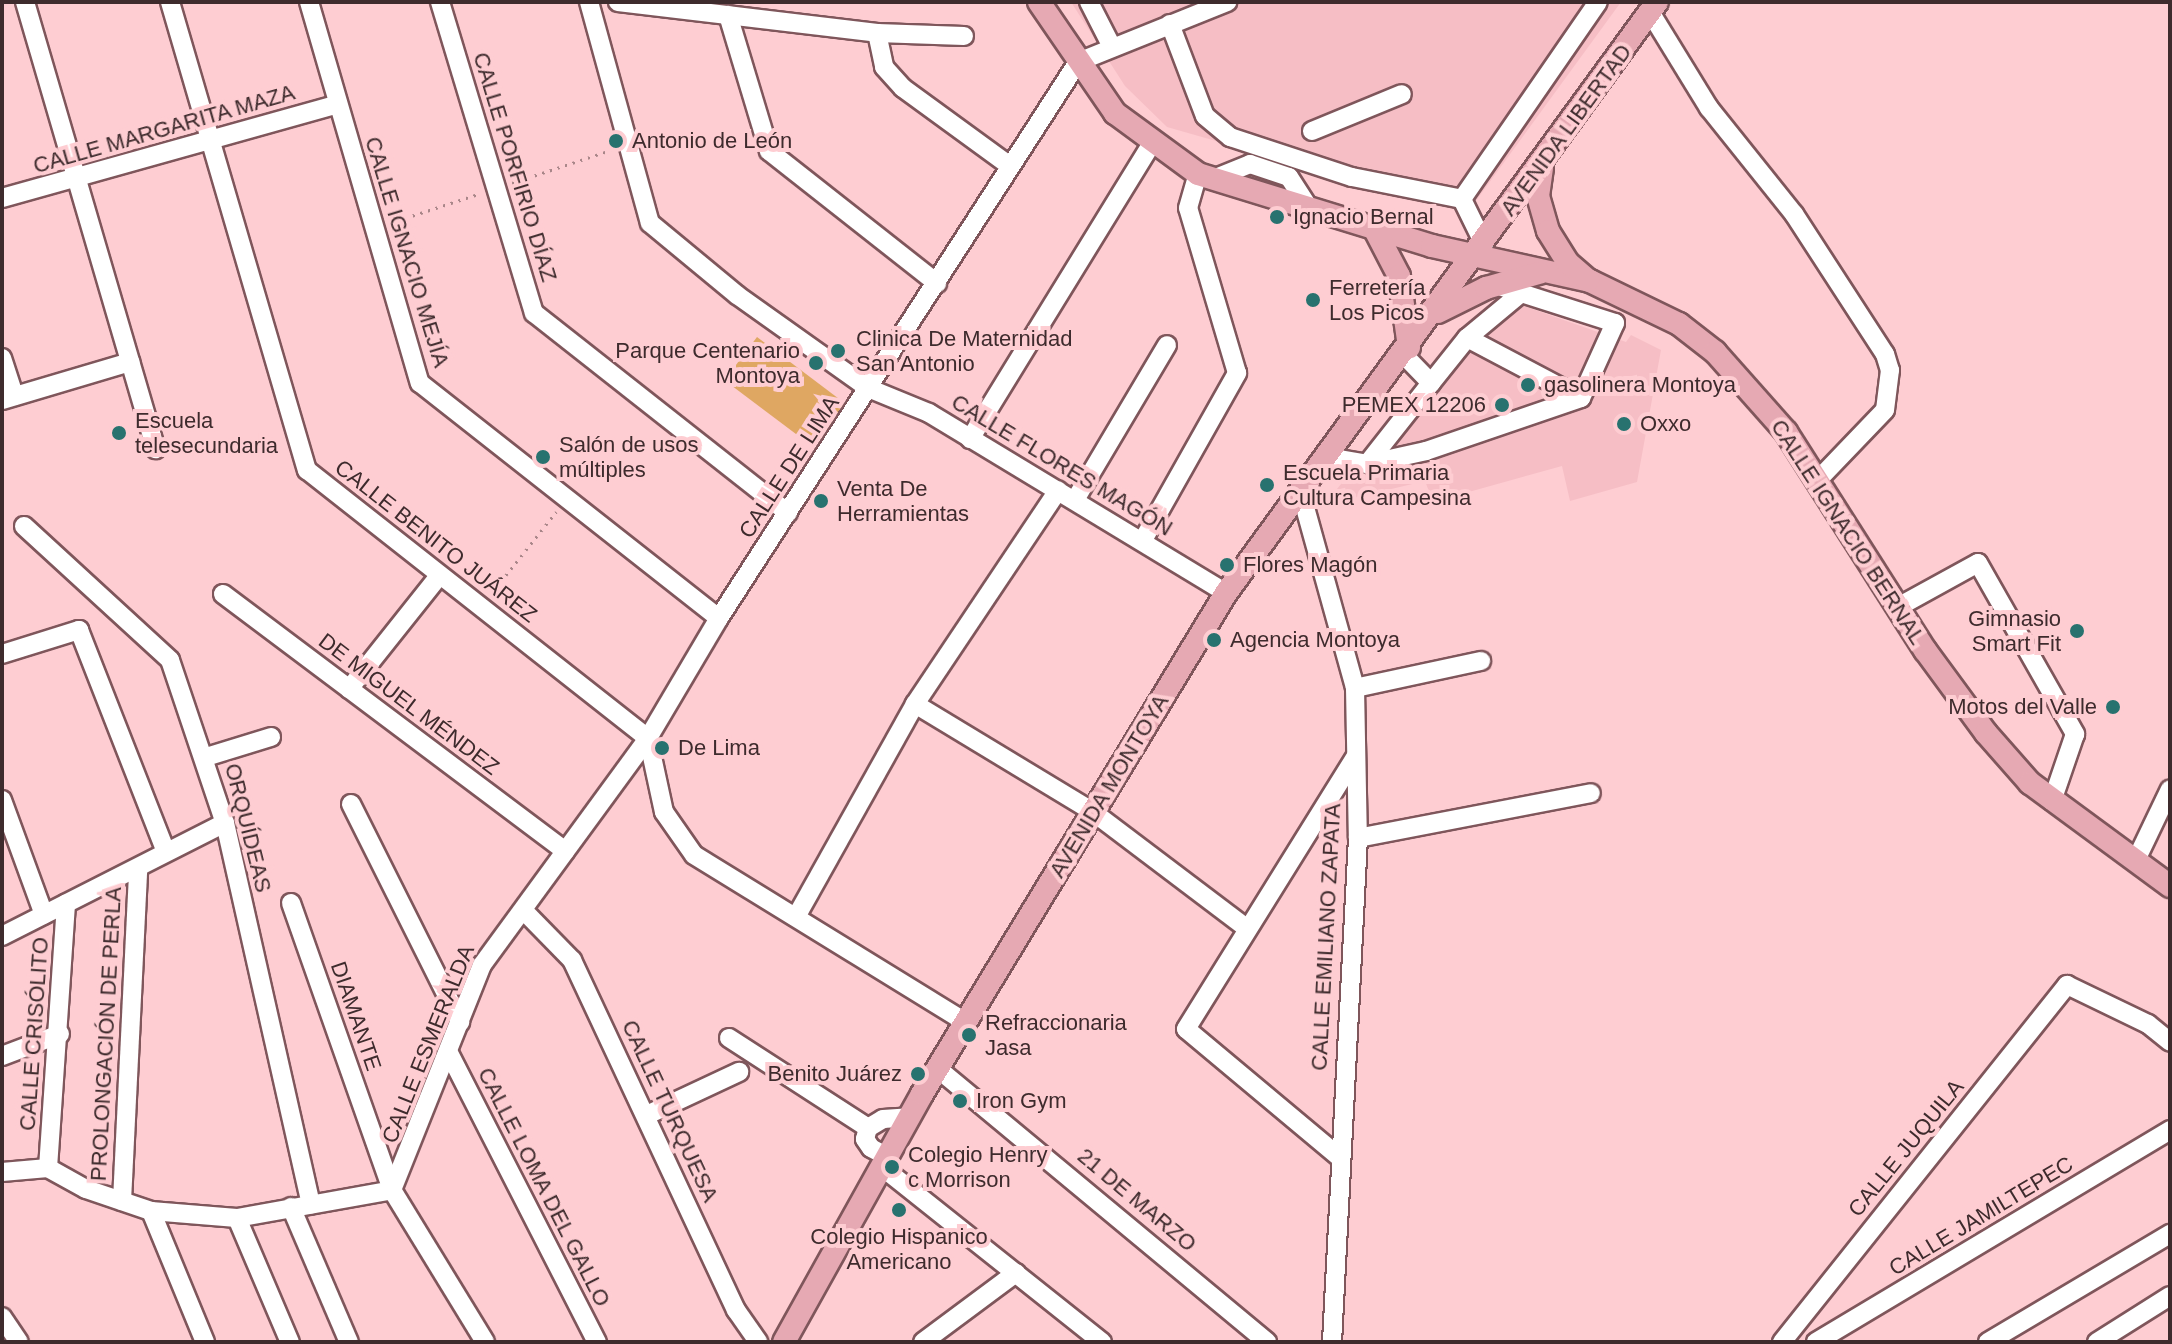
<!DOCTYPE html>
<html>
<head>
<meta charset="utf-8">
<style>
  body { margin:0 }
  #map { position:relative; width:2172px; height:1344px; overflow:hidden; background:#fecdd2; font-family:Helvetica,sans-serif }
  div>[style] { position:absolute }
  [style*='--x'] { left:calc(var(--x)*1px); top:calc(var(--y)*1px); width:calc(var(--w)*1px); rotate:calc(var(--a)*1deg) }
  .built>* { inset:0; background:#f6bec5 }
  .green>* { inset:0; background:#dfa762; transform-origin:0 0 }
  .path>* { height:3px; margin-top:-1.5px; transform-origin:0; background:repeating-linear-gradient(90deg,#a98689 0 2px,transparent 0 8px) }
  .roads { filter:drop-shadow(2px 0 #7f565b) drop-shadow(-2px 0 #7f565b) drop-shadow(0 2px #7f565b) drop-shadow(0 -2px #7f565b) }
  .minor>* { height:18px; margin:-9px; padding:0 9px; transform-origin:9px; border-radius:9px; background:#fff }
  .major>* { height:22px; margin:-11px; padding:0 11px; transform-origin:11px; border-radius:11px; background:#e6a9b3 }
  .dots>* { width:22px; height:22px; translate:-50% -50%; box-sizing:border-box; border:4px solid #fecdd2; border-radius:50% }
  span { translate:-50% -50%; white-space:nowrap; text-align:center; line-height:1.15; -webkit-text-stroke:8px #fecdd2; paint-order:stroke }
  .street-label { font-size:22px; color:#3e2b2d }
  .poi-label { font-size:22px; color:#3e2b2d }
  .left { translate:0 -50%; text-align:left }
  .right { translate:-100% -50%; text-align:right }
  .frame { position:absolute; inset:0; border:4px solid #3e2b2d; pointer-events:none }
</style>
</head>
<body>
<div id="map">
  <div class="built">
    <i style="clip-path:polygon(1071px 2px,1621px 2px,1467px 213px,1167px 127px,1125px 86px)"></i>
    <i style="clip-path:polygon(1521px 305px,1626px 342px,1631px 335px,1661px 350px,1637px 482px,1570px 501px,1562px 466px,1433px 502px,1425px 481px,1324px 505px,1460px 337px)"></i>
  </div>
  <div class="green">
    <i style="left:757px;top:337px;width:112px;height:54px;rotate:37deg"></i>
  </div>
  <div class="path">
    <i style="--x:512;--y:183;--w:104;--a:-18.4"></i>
    <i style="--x:390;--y:223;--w:93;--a:-18.2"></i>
    <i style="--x:491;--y:594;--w:105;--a:-51.6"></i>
  </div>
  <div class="roads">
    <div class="minor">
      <i style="--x:25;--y:2;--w:466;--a:73.7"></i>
      <i style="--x:170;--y:2;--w:488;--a:73.7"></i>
      <i style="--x:307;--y:470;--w:434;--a:38.2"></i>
      <i style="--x:648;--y:738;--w:76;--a:77.8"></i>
      <i style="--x:664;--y:812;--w:52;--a:55.1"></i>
      <i style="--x:694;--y:855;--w:318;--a:31.6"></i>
      <i style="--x:309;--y:2;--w:397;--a:73.8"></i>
      <i style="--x:420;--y:383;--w:380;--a:38.2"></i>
      <i style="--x:440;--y:2;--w:325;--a:73.2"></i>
      <i style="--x:534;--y:313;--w:323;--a:38.2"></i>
      <i style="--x:589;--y:2;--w:229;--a:74.6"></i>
      <i style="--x:650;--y:223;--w:113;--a:39.6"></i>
      <i style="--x:737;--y:295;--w:161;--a:35.4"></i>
      <i style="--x:868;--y:388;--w:66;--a:22.3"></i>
      <i style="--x:929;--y:413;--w:347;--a:31.2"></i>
      <i style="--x:618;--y:2;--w:261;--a:6.8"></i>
      <i style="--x:877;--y:33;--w:87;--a:2"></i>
      <i style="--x:1089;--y:2;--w:51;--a:62.9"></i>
      <i style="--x:1650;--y:12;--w:113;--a:58.4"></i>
      <i style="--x:1709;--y:108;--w:136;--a:51.3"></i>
      <i style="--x:1794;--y:214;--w:167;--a:57"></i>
      <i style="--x:1885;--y:354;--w:17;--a:73"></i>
      <i style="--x:1890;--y:370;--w:40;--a:97.1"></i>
      <i style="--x:1885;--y:410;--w:98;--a:133.8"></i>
      <i style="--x:728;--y:15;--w:142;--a:73.2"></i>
      <i style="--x:769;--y:151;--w:214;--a:38.2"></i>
      <i style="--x:1170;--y:24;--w:98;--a:69.2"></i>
      <i style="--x:1205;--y:116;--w:33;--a:40"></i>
      <i style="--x:1230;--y:137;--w:128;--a:18.2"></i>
      <i style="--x:1352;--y:177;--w:112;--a:11.3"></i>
      <i style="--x:877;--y:33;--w:35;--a:78"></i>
      <i style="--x:884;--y:67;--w:28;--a:48"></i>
      <i style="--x:903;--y:88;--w:132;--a:36.1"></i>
      <i style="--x:1312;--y:131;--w:97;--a:-22.3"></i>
      <i style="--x:1213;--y:179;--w:40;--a:-22"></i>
      <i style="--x:1250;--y:164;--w:41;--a:18.4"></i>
      <i style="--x:1289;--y:177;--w:37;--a:57"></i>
      <i style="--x:2;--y:198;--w:349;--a:-15.6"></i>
      <i style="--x:1484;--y:244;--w:50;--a:-116.1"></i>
      <i style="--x:1462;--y:199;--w:239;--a:-55.4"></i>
      <i style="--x:1496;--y:285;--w:125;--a:17.7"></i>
      <i style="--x:1615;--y:323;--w:82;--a:114.4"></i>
      <i style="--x:1467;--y:338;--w:69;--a:-39.7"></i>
      <i style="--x:2;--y:358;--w:40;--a:72"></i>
      <i style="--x:2;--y:400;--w:134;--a:-16.5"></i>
      <i style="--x:970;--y:439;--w:350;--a:-58.4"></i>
      <i style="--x:1328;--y:457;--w:40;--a:10"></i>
      <i style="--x:1367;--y:464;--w:60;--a:-12.4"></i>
      <i style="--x:1426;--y:451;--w:164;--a:-18.9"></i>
      <i style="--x:1581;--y:398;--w:129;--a:-152.2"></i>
      <i style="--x:1467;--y:338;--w:58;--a:128.7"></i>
      <i style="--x:1431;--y:383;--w:39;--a:-134"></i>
      <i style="--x:1367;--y:464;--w:103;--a:-51.7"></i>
      <i style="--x:1301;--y:493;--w:202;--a:74.5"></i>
      <i style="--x:1355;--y:688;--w:150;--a:88.9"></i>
      <i style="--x:1358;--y:838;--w:505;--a:92.95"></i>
      <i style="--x:1075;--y:500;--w:180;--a:-59.3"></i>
      <i style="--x:24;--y:526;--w:198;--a:42.5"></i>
      <i style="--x:170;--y:660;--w:172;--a:71.4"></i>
      <i style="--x:225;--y:823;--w:391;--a:77.3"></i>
      <i style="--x:1143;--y:540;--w:192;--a:-60.6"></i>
      <i style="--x:1237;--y:373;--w:172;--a:-106.5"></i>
      <i style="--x:1188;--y:208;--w:35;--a:-74"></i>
      <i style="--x:223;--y:594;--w:428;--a:36.9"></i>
      <i style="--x:1898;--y:607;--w:91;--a:-28.8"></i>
      <i style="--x:1978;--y:563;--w:197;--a:60.4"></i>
      <i style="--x:2075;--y:734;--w:71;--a:108.9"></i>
      <i style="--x:2;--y:654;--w:81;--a:-17.3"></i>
      <i style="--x:79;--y:630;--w:238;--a:68.6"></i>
      <i style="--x:1355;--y:688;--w:129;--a:-12.1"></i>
      <i style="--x:349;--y:689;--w:143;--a:-51.5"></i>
      <i style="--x:915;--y:704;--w:208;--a:31.2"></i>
      <i style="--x:1093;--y:812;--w:191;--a:37.1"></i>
      <i style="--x:206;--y:757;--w:68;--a:-17.1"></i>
      <i style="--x:2;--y:800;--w:122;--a:69.9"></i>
      <i style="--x:351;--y:804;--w:244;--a:63.4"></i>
      <i style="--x:1358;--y:838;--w:237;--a:-10.9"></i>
      <i style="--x:2137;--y:858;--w:76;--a:-64.4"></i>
      <i style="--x:291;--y:903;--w:304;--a:70.6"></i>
      <i style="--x:392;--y:1190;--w:178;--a:58.5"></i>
      <i style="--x:524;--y:911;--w:69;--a:45.6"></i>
      <i style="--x:572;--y:960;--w:387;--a:64.9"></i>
      <i style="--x:736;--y:1310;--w:39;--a:55"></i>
      <i style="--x:796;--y:917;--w:244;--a:-60.8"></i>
      <i style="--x:915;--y:704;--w:257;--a:-56.2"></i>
      <i style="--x:2;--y:936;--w:250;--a:-26.9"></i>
      <i style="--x:729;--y:1038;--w:166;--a:32.9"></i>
      <i style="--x:449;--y:1053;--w:325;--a:62.9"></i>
      <i style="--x:2;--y:1056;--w:62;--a:-20.8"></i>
      <i style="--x:937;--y:1068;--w:429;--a:39.7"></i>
      <i style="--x:647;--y:1115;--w:102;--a:-25.1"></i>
      <i style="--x:1338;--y:1156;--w:198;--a:-140.1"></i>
      <i style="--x:1186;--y:1029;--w:320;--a:-58.1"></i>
      <i style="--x:888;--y:1157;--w:19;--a:-152"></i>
      <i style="--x:871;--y:1148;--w:11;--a:-124"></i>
      <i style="--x:865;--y:1139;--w:11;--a:-75"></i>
      <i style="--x:868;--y:1128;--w:17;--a:-31"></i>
      <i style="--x:883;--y:1119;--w:26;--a:-4"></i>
      <i style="--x:882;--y:1167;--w:281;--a:38.5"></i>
      <i style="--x:48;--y:1168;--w:265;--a:-86.1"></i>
      <i style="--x:2;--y:1172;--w:46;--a:-5"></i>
      <i style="--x:48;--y:1168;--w:43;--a:28.9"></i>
      <i style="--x:86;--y:1189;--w:69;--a:18.7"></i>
      <i style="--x:151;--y:1211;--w:86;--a:4.7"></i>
      <i style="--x:237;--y:1218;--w:158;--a:-10.2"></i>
      <i style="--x:392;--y:1190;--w:242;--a:-68.2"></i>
      <i style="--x:482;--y:965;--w:281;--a:-53.8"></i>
      <i style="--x:648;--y:738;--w:139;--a:-59.4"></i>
      <i style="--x:719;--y:618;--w:662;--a:-57.15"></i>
      <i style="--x:1078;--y:62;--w:161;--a:-21.9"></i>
      <i style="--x:122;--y:1201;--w:332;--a:-87.2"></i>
      <i style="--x:291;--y:1207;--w:147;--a:66.8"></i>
      <i style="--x:151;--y:1211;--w:142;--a:67.6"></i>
      <i style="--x:237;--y:1218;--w:135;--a:66.9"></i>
      <i style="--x:2;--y:1317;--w:30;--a:56"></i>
      <i style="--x:923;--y:1342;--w:116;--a:-36.6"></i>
      <i style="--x:1782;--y:1342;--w:457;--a:-51.4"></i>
      <i style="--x:2067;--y:985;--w:90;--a:25.7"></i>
      <i style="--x:2148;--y:1024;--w:28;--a:39"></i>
      <i style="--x:1816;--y:1342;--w:413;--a:-30.9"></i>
      <i style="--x:1988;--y:1342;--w:212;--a:-30.7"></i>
      <i style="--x:2097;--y:1342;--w:86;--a:-32.2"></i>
    </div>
    <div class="major">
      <i style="--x:1039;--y:2;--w:135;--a:55.6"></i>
      <i style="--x:1115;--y:113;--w:103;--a:36.3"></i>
      <i style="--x:1198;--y:174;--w:245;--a:17.1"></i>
      <i style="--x:1432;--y:246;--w:162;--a:12.5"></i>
      <i style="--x:1590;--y:281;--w:99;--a:25.8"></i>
      <i style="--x:1679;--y:324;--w:46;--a:37.9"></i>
      <i style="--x:1715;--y:352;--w:107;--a:48.4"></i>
      <i style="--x:1786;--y:432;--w:259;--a:57.5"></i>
      <i style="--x:1925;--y:650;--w:103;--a:53.7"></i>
      <i style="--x:1986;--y:733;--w:67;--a:48.7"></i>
      <i style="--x:2030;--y:783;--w:174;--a:36.3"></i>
      <i style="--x:1542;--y:168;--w:28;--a:98"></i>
      <i style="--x:1538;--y:196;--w:36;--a:74"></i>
      <i style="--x:1548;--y:231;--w:36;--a:58"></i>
      <i style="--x:1567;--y:262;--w:28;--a:41"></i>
      <i style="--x:1374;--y:228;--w:54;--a:62.5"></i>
      <i style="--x:1399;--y:276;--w:72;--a:82"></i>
      <i style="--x:1438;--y:312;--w:54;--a:-26.6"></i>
      <i style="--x:1486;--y:288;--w:55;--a:-15.8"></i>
      <i style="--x:784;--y:1342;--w:284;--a:-60.9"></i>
      <i style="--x:922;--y:1094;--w:586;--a:-58.75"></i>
      <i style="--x:1226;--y:593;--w:731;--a:-53.9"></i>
    </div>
  </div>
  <div class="dots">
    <i style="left:616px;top:141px;background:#28726f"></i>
    <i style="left:1277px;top:217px;background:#28726f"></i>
    <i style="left:1313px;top:300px;background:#28726f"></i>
    <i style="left:838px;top:351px;background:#28726f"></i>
    <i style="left:816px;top:363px;background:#28726f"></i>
    <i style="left:1528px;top:385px;background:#28726f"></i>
    <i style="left:1502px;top:405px;background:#28726f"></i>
    <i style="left:1624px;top:424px;background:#28726f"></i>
    <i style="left:119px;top:433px;background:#28726f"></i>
    <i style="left:543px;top:457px;background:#28726f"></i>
    <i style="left:1267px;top:485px;background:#28726f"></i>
    <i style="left:821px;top:501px;background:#28726f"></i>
    <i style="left:1227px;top:565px;background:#28726f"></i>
    <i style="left:2077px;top:631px;background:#28726f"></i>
    <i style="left:1214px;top:640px;background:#28726f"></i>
    <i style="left:2113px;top:707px;background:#28726f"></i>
    <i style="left:662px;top:748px;background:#28726f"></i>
    <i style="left:969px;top:1035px;background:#28726f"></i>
    <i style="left:918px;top:1074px;background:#28726f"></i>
    <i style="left:960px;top:1101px;background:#28726f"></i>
    <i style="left:892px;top:1167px;background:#28726f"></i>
    <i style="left:899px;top:1210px;background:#28726f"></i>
  </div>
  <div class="street-label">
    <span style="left:164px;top:129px;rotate:-16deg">CALLE MARGARITA MAZA</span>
    <span style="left:1566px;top:130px;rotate:-54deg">AVENIDA LIBERTAD</span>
    <span style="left:515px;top:167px;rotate:73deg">CALLE PORFIRIO DÍAZ</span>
    <span style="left:407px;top:252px;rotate:73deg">CALLE IGNACIO MEJÍA</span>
    <span style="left:1062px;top:465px;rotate:31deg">CALLE FLORES MAGÓN</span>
    <span style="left:789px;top:467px;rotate:-57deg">CALLE DE LIMA</span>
    <span style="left:1848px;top:532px;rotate:57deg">CALLE IGNACIO BERNAL</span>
    <span style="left:436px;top:541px;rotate:38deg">CALLE BENITO JUÁREZ</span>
    <span style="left:409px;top:704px;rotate:37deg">DE MIGUEL MÉNDEZ</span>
    <span style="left:1109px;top:786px;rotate:-59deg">AVENIDA MONTOYA</span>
    <span style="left:248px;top:828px;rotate:76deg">ORQUÍDEAS</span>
    <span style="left:1326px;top:937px;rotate:-87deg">CALLE EMILIANO ZAPATA</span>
    <span style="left:356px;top:1016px;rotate:71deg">DIAMANTE</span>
    <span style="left:34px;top:1034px;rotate:-86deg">CALLE CRISÓLITO</span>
    <span style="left:106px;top:1034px;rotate:-87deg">PROLONGACIÓN DE PERLA</span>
    <span style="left:428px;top:1044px;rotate:-68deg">CALLE ESMERALDA</span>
    <span style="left:670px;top:1111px;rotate:65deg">CALLE TURQUESA</span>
    <span style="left:1906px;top:1148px;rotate:-51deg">CALLE JUQUILA</span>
    <span style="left:544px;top:1187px;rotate:63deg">CALLE LOMA DEL GALLO</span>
    <span style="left:1137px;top:1200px;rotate:40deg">21 DE MARZO</span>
    <span style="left:1981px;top:1216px;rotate:-31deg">CALLE JAMILTEPEC</span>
  </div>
  <div class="poi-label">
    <span class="left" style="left:632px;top:141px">Antonio de León</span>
    <span class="left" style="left:1293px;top:217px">Ignacio Bernal</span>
    <span class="left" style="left:1329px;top:300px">Ferretería<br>Los Picos</span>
    <span class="left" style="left:856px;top:351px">Clinica De Maternidad<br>San Antonio</span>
    <span class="right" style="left:800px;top:363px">Parque Centenario<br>Montoya</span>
    <span class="left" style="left:1544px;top:385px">gasolinera Montoya</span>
    <span class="right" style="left:1486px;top:405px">PEMEX 12206</span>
    <span class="left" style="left:135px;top:433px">Escuela<br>telesecundaria</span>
    <span class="left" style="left:1640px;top:424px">Oxxo</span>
    <span class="left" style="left:559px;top:457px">Salón de usos<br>múltiples</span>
    <span class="left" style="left:1283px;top:485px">Escuela Primaria<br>Cultura Campesina</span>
    <span class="left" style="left:837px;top:501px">Venta De<br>Herramientas</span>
    <span class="left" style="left:1243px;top:565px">Flores Magón</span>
    <span class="right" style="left:2061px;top:631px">Gimnasio<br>Smart Fit</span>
    <span class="left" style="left:1230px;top:640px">Agencia Montoya</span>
    <span class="right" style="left:2097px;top:707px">Motos del Valle</span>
    <span class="left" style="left:678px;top:748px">De Lima</span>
    <span class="left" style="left:985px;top:1035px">Refraccionaria<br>Jasa</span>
    <span class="right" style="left:902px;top:1074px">Benito Juárez</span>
    <span class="left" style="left:976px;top:1101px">Iron Gym</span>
    <span class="left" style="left:908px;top:1167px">Colegio Henry<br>c Morrison</span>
    <span style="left:899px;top:1249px">Colegio Hispanico<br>Americano</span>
  </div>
  <div class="frame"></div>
</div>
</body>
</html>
